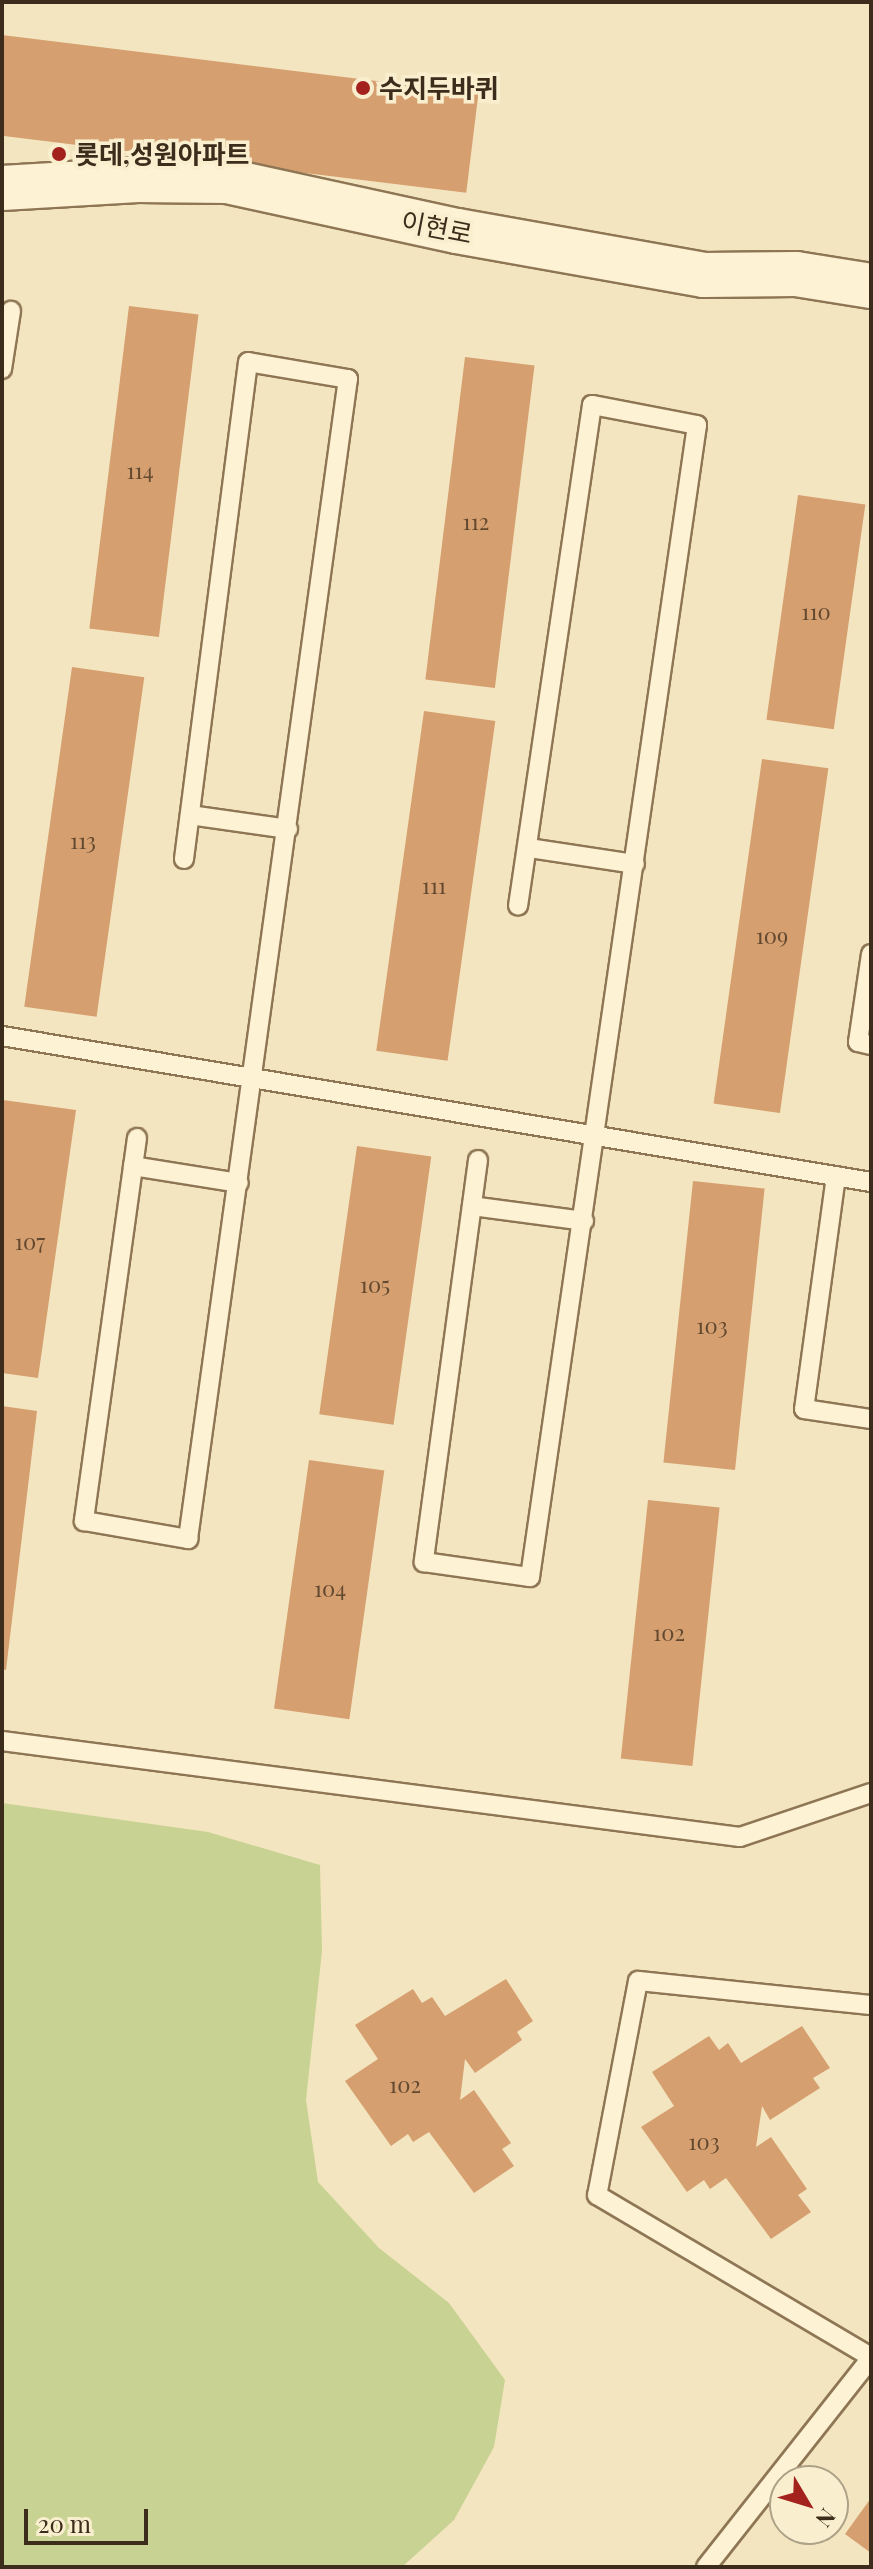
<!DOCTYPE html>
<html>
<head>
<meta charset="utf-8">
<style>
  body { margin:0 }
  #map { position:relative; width:873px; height:2569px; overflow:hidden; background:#f3e5bf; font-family:"Playfair Display","Noto Sans KR",serif }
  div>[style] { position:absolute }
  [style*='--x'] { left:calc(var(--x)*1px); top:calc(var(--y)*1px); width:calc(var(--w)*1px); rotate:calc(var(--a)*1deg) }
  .green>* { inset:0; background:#c8d292 }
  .building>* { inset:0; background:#d69f70; transform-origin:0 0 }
  .roads { filter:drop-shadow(2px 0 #8e7655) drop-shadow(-2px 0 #8e7655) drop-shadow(0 2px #8e7655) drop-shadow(0 -2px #8e7655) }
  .lane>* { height:18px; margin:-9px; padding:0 9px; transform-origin:9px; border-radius:9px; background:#fdf2d3 }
  .secondary>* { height:44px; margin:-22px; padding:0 22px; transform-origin:22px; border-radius:22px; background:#fdf2d3 }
  .dots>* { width:22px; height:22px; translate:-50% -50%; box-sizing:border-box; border:4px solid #f9efcf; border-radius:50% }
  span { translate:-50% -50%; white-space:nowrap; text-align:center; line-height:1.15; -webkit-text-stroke:7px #f9efcf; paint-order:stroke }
  .number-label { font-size:22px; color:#624930 }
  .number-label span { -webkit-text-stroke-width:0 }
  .poi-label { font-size:26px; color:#3c2c1b; font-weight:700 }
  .left { translate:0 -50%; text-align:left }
  .street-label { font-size:26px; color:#3c2c1b }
  .frame { position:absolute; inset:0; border:4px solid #3c2c1b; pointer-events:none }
  .north { position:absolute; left:769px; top:2465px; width:80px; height:80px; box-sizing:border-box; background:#f9efcf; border:2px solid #ada187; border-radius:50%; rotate:128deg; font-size:22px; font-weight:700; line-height:32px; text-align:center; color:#3c2c1b }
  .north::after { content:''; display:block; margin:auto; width:28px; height:36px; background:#a4221e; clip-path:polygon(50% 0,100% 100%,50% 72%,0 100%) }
  .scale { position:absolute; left:24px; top:2509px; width:124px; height:36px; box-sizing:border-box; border:4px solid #3c2c1b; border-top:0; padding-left:10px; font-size:24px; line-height:28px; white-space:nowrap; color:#3c2c1b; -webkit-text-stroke:6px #f9efcf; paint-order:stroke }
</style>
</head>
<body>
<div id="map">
  <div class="green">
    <i style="clip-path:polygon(2px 1803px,208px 1832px,320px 1865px,322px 1951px,306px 2100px,318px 2182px,379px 2248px,449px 2303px,505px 2380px,494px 2447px,454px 2520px,402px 2567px,2px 2567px)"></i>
  </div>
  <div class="building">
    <i style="left:2px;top:35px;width:480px;height:100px;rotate:7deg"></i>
    <i style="left:129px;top:306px;width:70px;height:325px;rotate:7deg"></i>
    <i style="left:465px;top:357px;width:70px;height:325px;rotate:7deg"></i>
    <i style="left:798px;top:495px;width:68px;height:227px;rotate:8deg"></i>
    <i style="left:72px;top:667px;width:73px;height:343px;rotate:8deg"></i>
    <i style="left:424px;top:711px;width:72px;height:343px;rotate:8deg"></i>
    <i style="left:762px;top:759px;width:67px;height:348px;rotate:8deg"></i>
    <i style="clip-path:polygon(3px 1100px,76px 1110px,38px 1378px,2px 1373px)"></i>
    <i style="left:357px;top:1146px;width:75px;height:271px;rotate:8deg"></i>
    <i style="left:693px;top:1181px;width:72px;height:283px;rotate:6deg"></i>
    <i style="clip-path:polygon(2px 1406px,37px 1411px,6px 1670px,2px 1669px)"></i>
    <i style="left:309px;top:1460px;width:76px;height:251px;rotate:8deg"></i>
    <i style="left:648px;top:1500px;width:72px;height:260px;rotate:6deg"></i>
    <i style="clip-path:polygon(506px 1979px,533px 2021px,517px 2032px,522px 2040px,475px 2073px,465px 2059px,460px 2100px,474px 2090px,511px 2143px,502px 2149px,514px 2166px,474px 2193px,429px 2132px,413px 2142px,408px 2134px,391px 2146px,345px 2081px,378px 2059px,355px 2025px,413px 1989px,422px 2003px,432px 1997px,445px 2016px)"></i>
    <i style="clip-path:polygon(802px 2026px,830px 2068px,813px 2078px,820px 2088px,770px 2120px,762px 2106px,756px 2147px,771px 2137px,807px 2189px,798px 2195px,811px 2212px,771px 2239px,726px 2178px,710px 2189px,704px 2180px,687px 2192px,641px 2127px,674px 2106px,652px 2072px,709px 2036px,719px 2050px,728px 2043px,741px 2063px)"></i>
    <i style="clip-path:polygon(871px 2498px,871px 2553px,845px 2534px)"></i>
  </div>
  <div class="roads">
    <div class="lane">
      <i style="--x:2;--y:369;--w:59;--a:-81.2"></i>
      <i style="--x:190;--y:815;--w:99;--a:8.1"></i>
      <i style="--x:529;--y:848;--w:107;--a:8.6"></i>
      <i style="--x:871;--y:954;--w:89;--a:98.4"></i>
      <i style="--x:858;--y:1042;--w:13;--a:13"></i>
      <i style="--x:2;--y:1036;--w:881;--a:9.54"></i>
      <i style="--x:137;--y:1138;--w:387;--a:97.9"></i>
      <i style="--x:84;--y:1521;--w:106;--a:9.8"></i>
      <i style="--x:188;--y:1539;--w:1171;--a:-82.15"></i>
      <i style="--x:348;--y:379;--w:101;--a:-170.4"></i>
      <i style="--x:248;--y:362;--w:501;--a:97.34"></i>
      <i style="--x:478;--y:1160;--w:406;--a:97.7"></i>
      <i style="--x:424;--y:1562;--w:107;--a:8.1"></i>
      <i style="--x:530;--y:1577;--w:1164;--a:-81.75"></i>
      <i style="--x:697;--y:425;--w:107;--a:-169.2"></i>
      <i style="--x:592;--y:405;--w:506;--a:98.4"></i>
      <i style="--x:133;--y:1166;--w:107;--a:9.1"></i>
      <i style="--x:836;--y:1176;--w:235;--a:97.8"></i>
      <i style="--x:804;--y:1409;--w:68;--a:8.5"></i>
      <i style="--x:472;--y:1206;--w:113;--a:7.6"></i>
      <i style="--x:2;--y:1741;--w:744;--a:7.41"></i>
      <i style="--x:740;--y:1837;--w:138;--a:-18.6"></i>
      <i style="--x:871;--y:2005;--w:234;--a:-174.1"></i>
      <i style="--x:638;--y:1981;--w:218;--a:100.8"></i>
      <i style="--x:597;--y:2195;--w:318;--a:30.6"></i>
      <i style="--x:706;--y:2567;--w:266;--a:-51.7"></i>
    </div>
    <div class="secondary">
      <i style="--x:2;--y:188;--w:136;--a:-3.4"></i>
      <i style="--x:138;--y:180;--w:89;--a:0.6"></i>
      <i style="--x:227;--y:181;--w:235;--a:12.3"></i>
      <i style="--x:457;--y:231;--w:251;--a:10.1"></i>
      <i style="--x:704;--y:275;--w:92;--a:-0.6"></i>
      <i style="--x:796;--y:274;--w:76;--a:9.1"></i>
    </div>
  </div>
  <div class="dots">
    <i style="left:363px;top:88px;background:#a4221e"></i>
    <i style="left:59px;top:154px;background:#a4221e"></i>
  </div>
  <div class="number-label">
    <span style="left:140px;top:471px">114</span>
    <span style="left:476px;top:522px">112</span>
    <span style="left:816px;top:612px">110</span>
    <span style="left:83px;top:841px">113</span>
    <span style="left:434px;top:886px">111</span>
    <span style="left:772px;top:936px">109</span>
    <span style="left:30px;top:1242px">107</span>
    <span style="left:375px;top:1285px">105</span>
    <span style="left:712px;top:1326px">103</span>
    <span style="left:330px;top:1589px">104</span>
    <span style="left:669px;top:1633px">102</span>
    <span style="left:405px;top:2085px">102</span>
    <span style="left:704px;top:2142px">103</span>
  </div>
  <div class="poi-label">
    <span class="left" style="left:379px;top:88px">수지두바퀴</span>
    <span class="left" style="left:75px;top:154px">롯데,성원아파트</span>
  </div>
  <div class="street-label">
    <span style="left:437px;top:227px;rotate:11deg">이현로</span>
  </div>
  <div class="frame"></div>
  <div class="north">N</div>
  <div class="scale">20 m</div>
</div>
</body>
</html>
